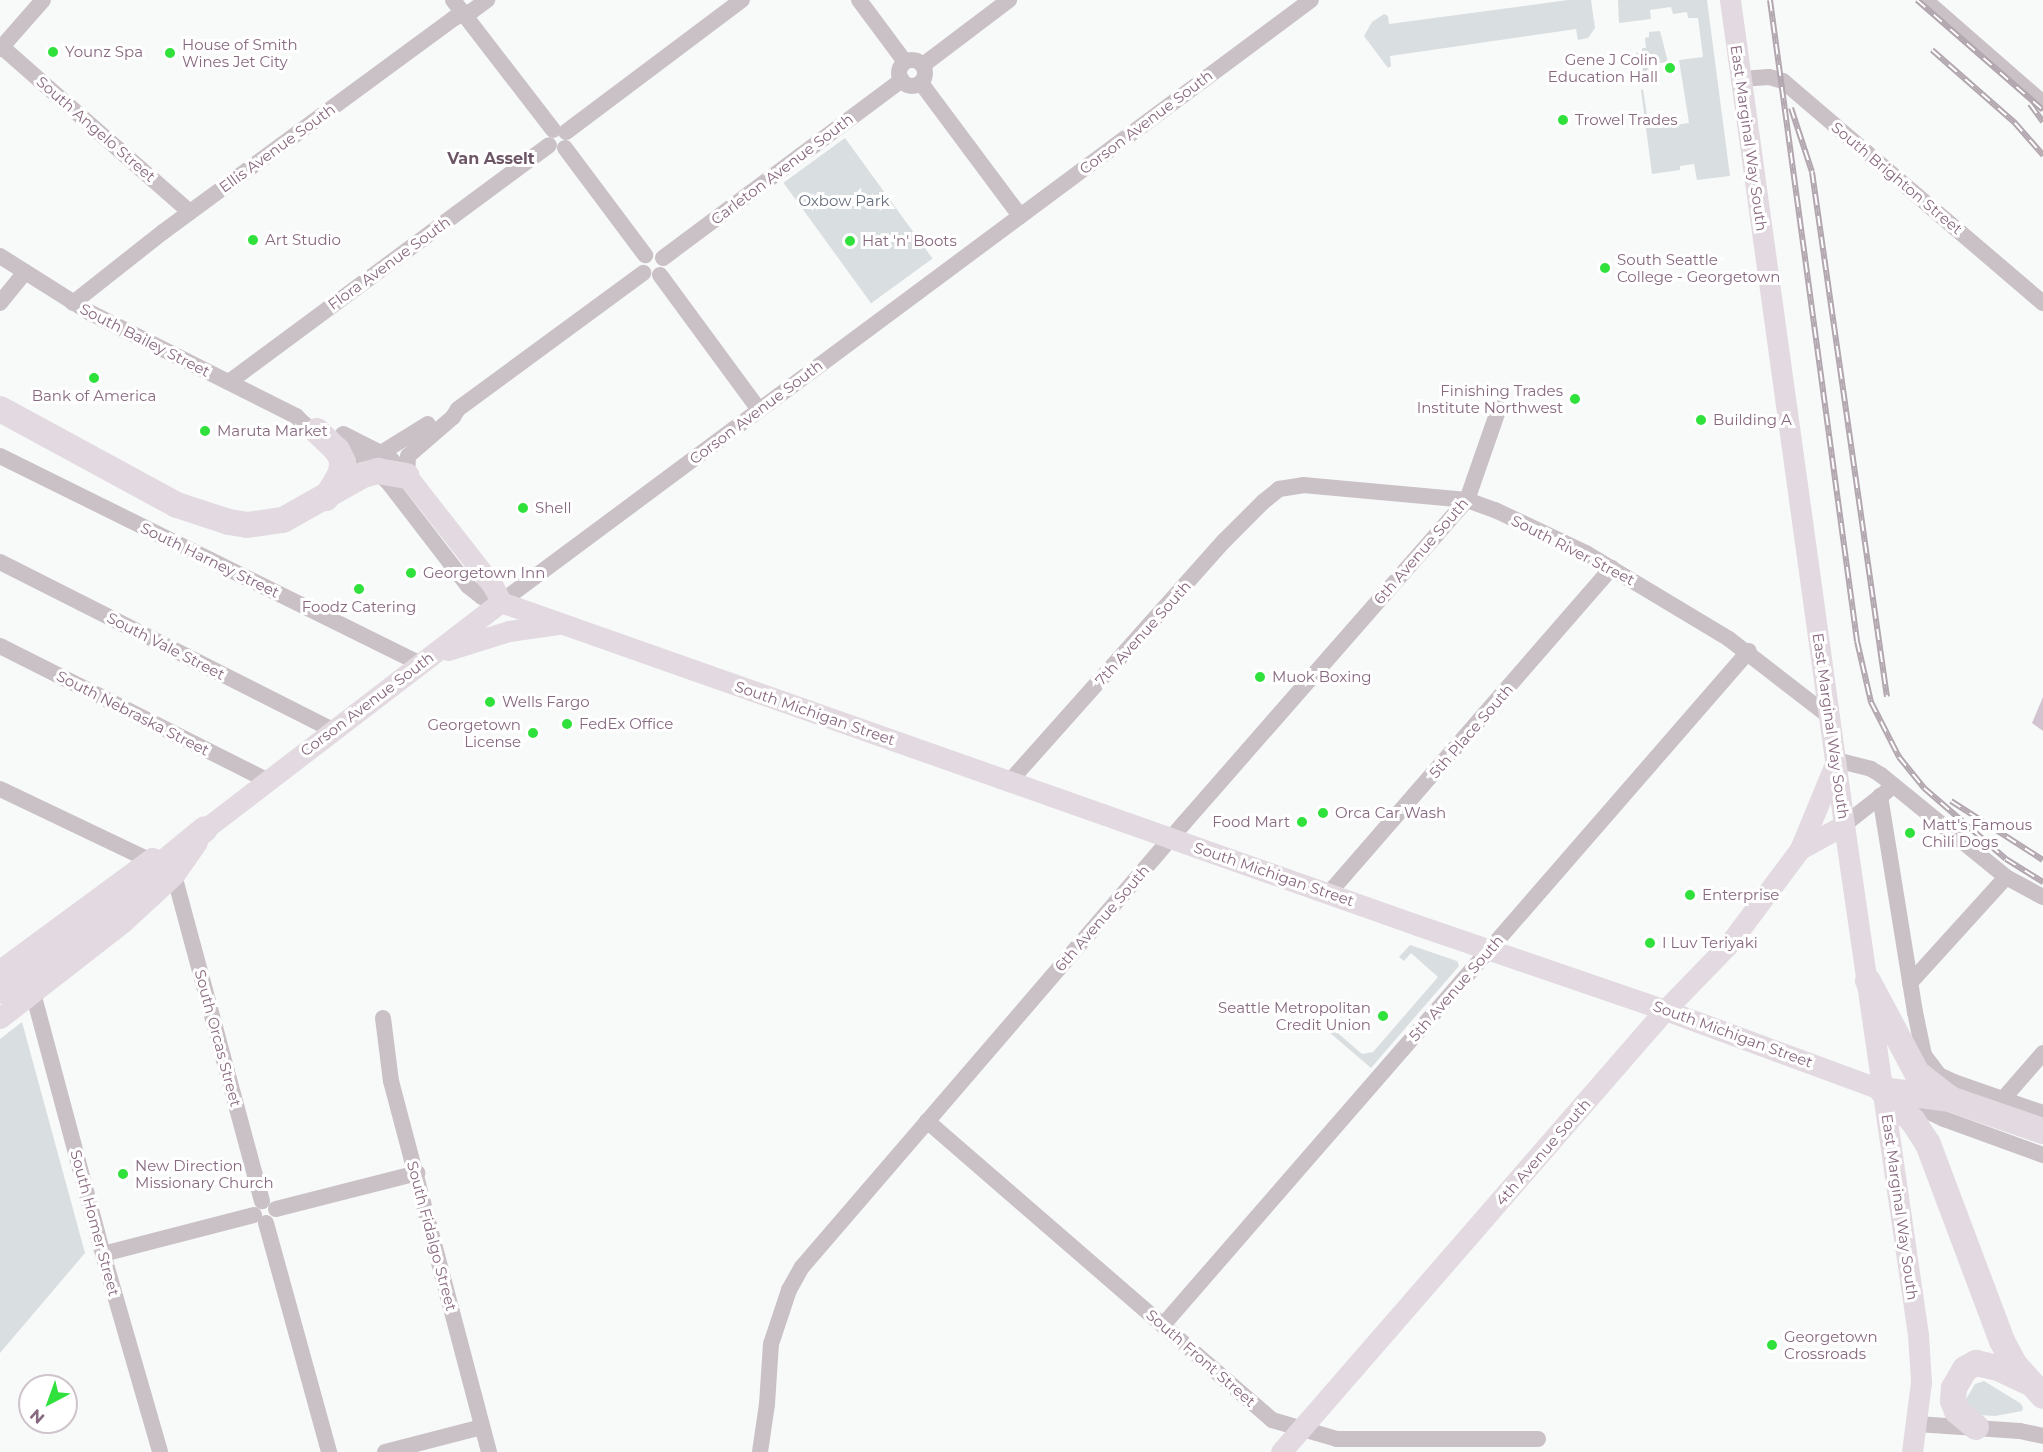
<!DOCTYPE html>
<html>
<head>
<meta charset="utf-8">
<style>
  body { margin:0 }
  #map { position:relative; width:2043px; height:1452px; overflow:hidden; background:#f8faf9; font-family:Montserrat,sans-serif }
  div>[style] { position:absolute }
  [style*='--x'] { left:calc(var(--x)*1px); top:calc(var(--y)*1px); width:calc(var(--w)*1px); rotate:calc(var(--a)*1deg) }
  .green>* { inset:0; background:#d9dee1; transform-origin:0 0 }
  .water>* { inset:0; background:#d1c4d0 }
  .minor>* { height:16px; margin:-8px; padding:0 8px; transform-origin:8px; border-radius:8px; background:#cac1c7 }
  .minor>.ring { margin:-8px; padding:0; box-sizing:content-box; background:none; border:16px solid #cac1c7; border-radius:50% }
  .major>* { height:21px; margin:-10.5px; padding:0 10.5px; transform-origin:10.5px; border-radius:10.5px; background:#e2dae0 }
  .highway>* { height:26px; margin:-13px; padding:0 13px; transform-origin:13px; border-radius:13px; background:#e2dae0 }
  .rail>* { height:6px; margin-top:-3px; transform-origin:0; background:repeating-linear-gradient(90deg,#fff 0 11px,#b2a6af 0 22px); box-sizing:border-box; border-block:2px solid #b2a6af }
  .dots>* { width:16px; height:16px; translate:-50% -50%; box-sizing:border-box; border:3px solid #fff; border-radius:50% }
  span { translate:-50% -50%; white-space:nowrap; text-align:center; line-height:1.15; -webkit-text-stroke:6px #fff; paint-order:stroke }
  .poi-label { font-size:15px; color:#886980 }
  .left { translate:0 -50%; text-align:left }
  .right { translate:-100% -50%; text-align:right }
  .street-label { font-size:15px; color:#886980 }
  .park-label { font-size:15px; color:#68717f }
  .neighbourhood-label { font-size:16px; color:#6d5767; font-weight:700 }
  .north { position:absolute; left:18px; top:1374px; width:60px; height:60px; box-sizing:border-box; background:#fff; border:2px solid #cfc3cc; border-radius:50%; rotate:221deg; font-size:16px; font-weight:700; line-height:24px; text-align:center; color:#886980 }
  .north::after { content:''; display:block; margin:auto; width:21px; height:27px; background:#30e13b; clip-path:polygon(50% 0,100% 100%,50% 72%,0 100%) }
</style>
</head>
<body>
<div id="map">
  <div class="green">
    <i style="clip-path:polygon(1568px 0,1591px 0,1595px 28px,1588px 38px,1578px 40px,1576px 29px,1390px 56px,1391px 66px,1388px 68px,1364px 36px,1372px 22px,1384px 14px,1388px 16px,1389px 24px)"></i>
    <i style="clip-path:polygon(1618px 0,1707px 0,1730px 176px,1697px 180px,1694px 164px,1680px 166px,1680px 170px,1652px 174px,1641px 90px,1643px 89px,1649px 128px,1689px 123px,1679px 60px,1703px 57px,1698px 18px,1688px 18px,1687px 12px,1673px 14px,1671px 7px,1650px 10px,1651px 19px,1619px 23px)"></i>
    <i style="clip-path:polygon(1660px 31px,1668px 62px,1659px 63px,1660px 72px,1645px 74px,1646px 81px,1640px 82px,1636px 53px,1642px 52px,1642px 48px,1646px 48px,1645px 38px,1649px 37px,1649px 32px)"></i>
    <i style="left:845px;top:138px;width:149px;height:76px;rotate:54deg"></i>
    <i style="clip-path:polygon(1410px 945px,1457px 961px,1459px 966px,1371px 1068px,1329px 1032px,1332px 1028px,1362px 1054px,1373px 1052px,1438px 977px,1411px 953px,1404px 961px,1399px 957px)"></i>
    <i style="clip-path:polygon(22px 1022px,85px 1253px,0 1353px,0 1039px)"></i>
    <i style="clip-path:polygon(1984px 1381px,2020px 1403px,2023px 1407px,2022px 1411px,1995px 1416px,1979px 1415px,1967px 1404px,1966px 1399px,1975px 1384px)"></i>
  </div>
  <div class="water">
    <i style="clip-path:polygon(2043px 697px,2043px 731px,2032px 723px)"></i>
  </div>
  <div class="minor">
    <i style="--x:453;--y:0;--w:164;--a:52.4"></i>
    <i style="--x:859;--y:0;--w:77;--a:53.4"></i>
    <i style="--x:1925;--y:0;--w:157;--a:41.1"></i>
    <i style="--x:2;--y:47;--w:250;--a:41.3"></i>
    <i style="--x:0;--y:49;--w:65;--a:-48.7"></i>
    <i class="ring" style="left:899px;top:60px;width:10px;height:10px"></i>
    <i style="--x:923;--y:65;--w:108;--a:-37.1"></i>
    <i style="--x:1741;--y:79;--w:28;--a:-4"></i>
    <i style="--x:1769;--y:77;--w:15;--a:16"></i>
    <i style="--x:1783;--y:81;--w:342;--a:40.5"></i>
    <i style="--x:921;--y:83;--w:166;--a:53.3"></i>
    <i style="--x:566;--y:132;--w:220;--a:-36.9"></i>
    <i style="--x:565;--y:148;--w:134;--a:53.2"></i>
    <i style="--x:0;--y:256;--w:105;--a:32.2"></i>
    <i style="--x:89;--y:312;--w:232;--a:26.7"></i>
    <i style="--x:296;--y:416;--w:11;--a:45"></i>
    <i style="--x:304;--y:424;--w:64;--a:29.7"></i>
    <i style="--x:360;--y:456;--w:38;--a:43"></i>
    <i style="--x:388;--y:482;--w:131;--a:52.4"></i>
    <i style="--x:468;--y:586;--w:18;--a:38"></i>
    <i style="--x:482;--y:597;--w:20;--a:15"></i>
    <i style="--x:501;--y:602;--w:1009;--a:-36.62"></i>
    <i style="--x:663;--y:258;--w:298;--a:-36.7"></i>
    <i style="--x:660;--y:275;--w:167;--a:53.7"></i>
    <i style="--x:0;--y:303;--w:40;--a:-51"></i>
    <i style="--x:73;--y:303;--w:115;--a:-38.3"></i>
    <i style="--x:163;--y:232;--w:361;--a:-36.3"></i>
    <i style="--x:454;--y:18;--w:19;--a:-21"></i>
    <i style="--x:472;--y:11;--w:19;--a:-36"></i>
    <i style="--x:229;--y:382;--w:398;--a:-36.5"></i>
    <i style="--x:343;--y:434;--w:51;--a:26.6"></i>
    <i style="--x:389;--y:457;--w:25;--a:47"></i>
    <i style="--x:381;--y:453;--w:55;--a:-31.7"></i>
    <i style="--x:0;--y:456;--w:469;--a:26.3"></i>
    <i style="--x:407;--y:476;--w:20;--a:-87"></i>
    <i style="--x:408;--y:456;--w:60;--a:-40.9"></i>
    <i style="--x:453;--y:417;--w:9;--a:-58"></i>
    <i style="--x:458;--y:409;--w:230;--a:-36.3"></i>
    <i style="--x:0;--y:562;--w:373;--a:26.8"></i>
    <i style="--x:0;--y:646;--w:298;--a:26.7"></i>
    <i style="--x:1836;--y:760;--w:36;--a:14"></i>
    <i style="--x:1871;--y:769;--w:12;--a:31"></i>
    <i style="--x:1881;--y:775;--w:161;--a:39.2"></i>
    <i style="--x:2006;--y:877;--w:42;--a:28.4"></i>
    <i style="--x:1010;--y:781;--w:322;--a:-48.3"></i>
    <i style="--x:1224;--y:541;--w:55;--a:-45"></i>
    <i style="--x:1263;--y:502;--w:21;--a:-39"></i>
    <i style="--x:1279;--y:489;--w:24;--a:-9"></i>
    <i style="--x:1303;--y:485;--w:165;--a:5.2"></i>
    <i style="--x:1467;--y:500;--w:30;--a:20"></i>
    <i style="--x:1495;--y:510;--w:101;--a:25.3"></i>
    <i style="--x:1586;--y:553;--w:167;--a:31"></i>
    <i style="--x:1729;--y:639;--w:128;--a:37.7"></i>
    <i style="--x:0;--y:789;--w:165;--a:25.5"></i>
    <i style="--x:1880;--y:796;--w:219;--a:80.8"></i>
    <i style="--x:1915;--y:1012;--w:44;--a:78.2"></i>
    <i style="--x:1924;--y:1055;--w:25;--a:53"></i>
    <i style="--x:1939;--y:1075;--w:17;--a:25"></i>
    <i style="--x:1954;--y:1082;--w:94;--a:19.2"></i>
    <i style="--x:1844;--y:825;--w:55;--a:-38.3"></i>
    <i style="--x:174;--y:875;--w:338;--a:74.9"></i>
    <i style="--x:1329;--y:893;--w:431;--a:-49"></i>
    <i style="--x:1910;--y:983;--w:143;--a:-47.8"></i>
    <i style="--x:33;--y:993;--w:270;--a:75"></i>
    <i style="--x:103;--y:1254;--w:206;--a:73.9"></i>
    <i style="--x:383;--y:1018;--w:64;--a:82.8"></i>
    <i style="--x:391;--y:1081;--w:384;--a:75.2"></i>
    <i style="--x:1902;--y:1099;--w:47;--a:25.5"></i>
    <i style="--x:1944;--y:1119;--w:105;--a:20"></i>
    <i style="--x:2003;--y:1099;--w:61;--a:-49"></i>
    <i style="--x:927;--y:1121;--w:457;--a:40.9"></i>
    <i style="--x:1272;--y:1420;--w:68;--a:16.3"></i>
    <i style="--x:1337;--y:1439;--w:201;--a:0"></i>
    <i style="--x:276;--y:1209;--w:146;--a:-14.3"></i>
    <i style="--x:266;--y:1223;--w:238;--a:74.6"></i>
    <i style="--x:103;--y:1254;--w:156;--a:-14.5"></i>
    <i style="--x:1163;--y:1325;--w:893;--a:-49"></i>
    <i style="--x:1917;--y:1424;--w:103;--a:3.9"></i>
    <i style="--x:2020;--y:1431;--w:24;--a:12"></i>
    <i style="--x:385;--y:1452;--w:100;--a:-14.5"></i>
    <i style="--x:760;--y:1452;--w:49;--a:-81.7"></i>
    <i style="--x:767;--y:1404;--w:60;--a:-86.2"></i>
    <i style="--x:771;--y:1344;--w:57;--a:-71.6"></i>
    <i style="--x:789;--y:1290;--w:26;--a:-61"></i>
    <i style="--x:802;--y:1267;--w:586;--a:-49.29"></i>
    <i style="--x:1184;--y:823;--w:429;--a:-48.8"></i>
    <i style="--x:1467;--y:500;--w:97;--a:-70.8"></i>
  </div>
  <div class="major">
    <i style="--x:1730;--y:0;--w:833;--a:82.13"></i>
    <i style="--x:1844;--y:825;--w:515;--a:81.74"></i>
    <i style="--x:1918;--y:1335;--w:47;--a:86.3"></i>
    <i style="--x:1921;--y:1382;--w:71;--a:97.3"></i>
    <i style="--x:407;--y:476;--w:140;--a:52"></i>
    <i style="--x:493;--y:586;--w:18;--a:63"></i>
    <i style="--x:501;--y:602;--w:971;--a:19.42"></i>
    <i style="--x:1417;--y:925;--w:262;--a:18.9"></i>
    <i style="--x:1665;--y:1010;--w:231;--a:20.2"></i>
    <i style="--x:448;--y:650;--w:64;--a:-17.3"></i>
    <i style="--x:509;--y:631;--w:49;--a:-8.1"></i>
    <i style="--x:192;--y:836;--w:15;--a:-28"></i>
    <i style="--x:205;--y:829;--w:373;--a:-37.5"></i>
    <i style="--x:1800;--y:849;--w:50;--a:-28.6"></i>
    <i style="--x:0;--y:970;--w:189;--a:-36.4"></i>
    <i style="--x:0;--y:1018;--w:155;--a:-37.9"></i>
    <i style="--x:122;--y:923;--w:71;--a:-42.7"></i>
    <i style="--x:174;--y:875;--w:40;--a:-55.1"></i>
    <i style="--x:1281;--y:1452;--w:586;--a:-49.02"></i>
    <i style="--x:1665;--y:1010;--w:92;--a:-45.9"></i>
    <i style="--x:1729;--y:944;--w:119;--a:-53.2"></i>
    <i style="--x:1800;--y:849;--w:92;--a:-67.6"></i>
  </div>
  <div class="highway">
    <i style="--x:0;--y:409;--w:201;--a:28.5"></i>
    <i style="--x:177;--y:505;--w:55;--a:18.1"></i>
    <i style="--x:229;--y:522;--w:18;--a:9"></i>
    <i style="--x:247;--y:525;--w:36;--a:-8"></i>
    <i style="--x:283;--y:520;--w:92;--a:-29.4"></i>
    <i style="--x:363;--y:475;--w:16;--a:-15"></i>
    <i style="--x:378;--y:471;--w:29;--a:10"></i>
    <i style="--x:317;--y:431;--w:28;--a:44"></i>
    <i style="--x:337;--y:450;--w:13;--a:63"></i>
    <i style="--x:343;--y:462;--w:13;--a:103"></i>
    <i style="--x:340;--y:475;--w:27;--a:121"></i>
    <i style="--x:1868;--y:981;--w:104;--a:62"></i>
    <i style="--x:1917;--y:1073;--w:39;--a:38"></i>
    <i style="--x:0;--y:991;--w:88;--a:-36.2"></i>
    <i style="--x:71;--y:939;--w:173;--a:-39.4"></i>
    <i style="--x:1882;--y:1090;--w:44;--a:45"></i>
    <i style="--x:1913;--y:1121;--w:27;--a:57"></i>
    <i style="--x:1928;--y:1144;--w:210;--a:69.4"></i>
    <i style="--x:2002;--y:1341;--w:26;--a:62"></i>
    <i style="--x:2014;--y:1364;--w:43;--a:47.8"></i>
    <i style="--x:1882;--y:1090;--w:69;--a:7.5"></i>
    <i style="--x:1950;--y:1099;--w:98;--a:19"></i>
    <i style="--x:1976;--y:1427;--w:25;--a:-140"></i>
    <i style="--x:1957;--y:1411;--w:11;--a:-112"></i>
    <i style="--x:1953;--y:1401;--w:13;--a:-86"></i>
    <i style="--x:1954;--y:1388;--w:22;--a:-60"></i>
    <i style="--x:1965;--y:1369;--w:13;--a:-29"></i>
    <i style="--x:1976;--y:1363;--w:23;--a:13"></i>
    <i style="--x:1998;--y:1368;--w:31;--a:25"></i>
  </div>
  <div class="rail">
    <i style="--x:1770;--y:0;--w:647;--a:82.27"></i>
    <i style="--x:1857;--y:641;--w:63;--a:77.1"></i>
    <i style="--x:1871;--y:702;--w:62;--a:63"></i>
    <i style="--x:1899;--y:757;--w:40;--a:51"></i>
    <i style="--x:1924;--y:788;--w:108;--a:40.9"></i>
    <i style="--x:2006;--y:859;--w:44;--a:31.9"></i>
    <i style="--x:1917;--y:0;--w:167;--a:41.1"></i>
    <i style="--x:1932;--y:50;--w:111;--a:41.3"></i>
    <i style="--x:2015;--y:123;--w:43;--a:48.8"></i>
    <i style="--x:2030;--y:104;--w:22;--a:54"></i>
    <i style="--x:1791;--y:108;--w:67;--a:71.8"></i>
    <i style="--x:1812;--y:172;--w:530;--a:81.87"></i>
    <i style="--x:1951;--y:801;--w:109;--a:32.7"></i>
  </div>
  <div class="dots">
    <i style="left:53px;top:52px;background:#30e13b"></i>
    <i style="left:170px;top:53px;background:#30e13b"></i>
    <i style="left:1670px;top:68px;background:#30e13b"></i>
    <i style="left:1563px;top:120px;background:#30e13b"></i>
    <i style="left:253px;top:240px;background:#30e13b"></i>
    <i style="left:850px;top:241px;background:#30e13b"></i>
    <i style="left:1605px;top:268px;background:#30e13b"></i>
    <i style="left:94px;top:378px;background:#30e13b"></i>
    <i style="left:1575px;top:399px;background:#30e13b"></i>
    <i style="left:1701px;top:420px;background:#30e13b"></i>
    <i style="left:205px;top:431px;background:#30e13b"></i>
    <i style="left:523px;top:508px;background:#30e13b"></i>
    <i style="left:411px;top:573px;background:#30e13b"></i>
    <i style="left:359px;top:589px;background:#30e13b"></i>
    <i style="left:1260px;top:677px;background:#30e13b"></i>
    <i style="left:490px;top:702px;background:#30e13b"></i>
    <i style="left:567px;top:724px;background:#30e13b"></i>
    <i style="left:533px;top:733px;background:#30e13b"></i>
    <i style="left:1323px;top:813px;background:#30e13b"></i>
    <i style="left:1302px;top:822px;background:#30e13b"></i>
    <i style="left:1910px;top:833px;background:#30e13b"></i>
    <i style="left:1690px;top:895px;background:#30e13b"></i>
    <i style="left:1650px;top:943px;background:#30e13b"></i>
    <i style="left:1383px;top:1016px;background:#30e13b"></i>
    <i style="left:123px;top:1174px;background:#30e13b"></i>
    <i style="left:1772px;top:1345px;background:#30e13b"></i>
  </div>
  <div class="poi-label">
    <span class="left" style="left:182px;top:53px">House of Smith<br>Wines Jet City</span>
    <span class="left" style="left:65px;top:52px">Younz Spa</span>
    <span class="right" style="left:1658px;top:68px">Gene J Colin<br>Education Hall</span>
    <span class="left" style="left:1575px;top:120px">Trowel Trades</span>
    <span class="left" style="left:265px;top:240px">Art Studio</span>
    <span class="left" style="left:862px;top:241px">Hat 'n' Boots</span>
    <span class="left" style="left:1617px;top:268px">South Seattle<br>College - Georgetown</span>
    <span class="right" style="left:1563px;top:399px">Finishing Trades<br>Institute Northwest</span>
    <span style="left:94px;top:396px">Bank of America</span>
    <span class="left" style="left:1713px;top:420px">Building A</span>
    <span class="left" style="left:217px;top:431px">Maruta Market</span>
    <span class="left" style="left:535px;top:508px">Shell</span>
    <span class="left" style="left:423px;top:573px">Georgetown Inn</span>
    <span style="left:359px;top:607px">Foodz Catering</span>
    <span class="left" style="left:1272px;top:677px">Muok Boxing</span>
    <span class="left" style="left:502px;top:702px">Wells Fargo</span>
    <span class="right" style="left:521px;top:733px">Georgetown<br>License</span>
    <span class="left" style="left:579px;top:724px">FedEx Office</span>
    <span class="left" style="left:1335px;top:813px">Orca Car Wash</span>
    <span class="right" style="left:1290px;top:822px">Food Mart</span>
    <span class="left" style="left:1922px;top:833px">Matt's Famous<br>Chili Dogs</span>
    <span class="left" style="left:1702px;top:895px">Enterprise</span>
    <span class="left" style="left:1662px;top:943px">I Luv Teriyaki</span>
    <span class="right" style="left:1371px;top:1016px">Seattle Metropolitan<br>Credit Union</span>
    <span class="left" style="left:135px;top:1174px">New Direction<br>Missionary Church</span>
    <span class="left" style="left:1784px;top:1345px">Georgetown<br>Crossroads</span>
  </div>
  <div class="street-label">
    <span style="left:1146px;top:122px;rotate:-37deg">Corson Avenue South</span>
    <span style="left:96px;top:129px;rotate:41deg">South Angelo Street</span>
    <span style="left:1749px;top:138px;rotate:82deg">East Marginal Way South</span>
    <span style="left:277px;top:148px;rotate:-36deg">Ellis Avenue South</span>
    <span style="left:782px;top:169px;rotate:-37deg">Carleton Avenue South</span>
    <span style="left:1897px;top:178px;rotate:40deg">South Brighton Street</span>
    <span style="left:389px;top:263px;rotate:-36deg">Flora Avenue South</span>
    <span style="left:145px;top:340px;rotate:27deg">South Bailey Street</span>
    <span style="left:756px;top:412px;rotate:-37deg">Corson Avenue South</span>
    <span style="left:1573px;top:550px;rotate:27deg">South River Street</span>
    <span style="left:1421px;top:551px;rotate:-49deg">6th Avenue South</span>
    <span style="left:210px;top:560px;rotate:26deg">South Harney Street</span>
    <span style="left:1143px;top:633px;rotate:-48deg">7th Avenue South</span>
    <span style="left:166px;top:646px;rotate:27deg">South Vale Street</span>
    <span style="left:367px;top:704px;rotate:-37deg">Corson Avenue South</span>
    <span style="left:133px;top:713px;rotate:27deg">South Nebraska Street</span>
    <span style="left:815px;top:713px;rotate:19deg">South Michigan Street</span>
    <span style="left:1831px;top:726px;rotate:82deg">East Marginal Way South</span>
    <span style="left:1471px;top:731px;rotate:-49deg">5th Place South</span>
    <span style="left:1274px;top:874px;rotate:19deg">South Michigan Street</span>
    <span style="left:1102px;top:918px;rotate:-49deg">6th Avenue South</span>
    <span style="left:1456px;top:988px;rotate:-49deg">5th Avenue South</span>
    <span style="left:1733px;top:1034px;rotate:20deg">South Michigan Street</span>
    <span style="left:218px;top:1038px;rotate:75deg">South Orcas Street</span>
    <span style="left:1543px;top:1152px;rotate:-49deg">4th Avenue South</span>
    <span style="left:1900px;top:1207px;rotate:82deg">East Marginal Way South</span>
    <span style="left:95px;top:1223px;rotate:75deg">South Homer Street</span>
    <span style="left:432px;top:1236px;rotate:75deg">South Fidalgo Street</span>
    <span style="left:1201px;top:1358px;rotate:41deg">South Front Street</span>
  </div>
  <div class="park-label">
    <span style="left:844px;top:201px">Oxbow Park</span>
  </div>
  <div class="neighbourhood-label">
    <span style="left:491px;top:159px">Van Asselt</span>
  </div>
  <div class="north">N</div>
</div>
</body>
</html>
